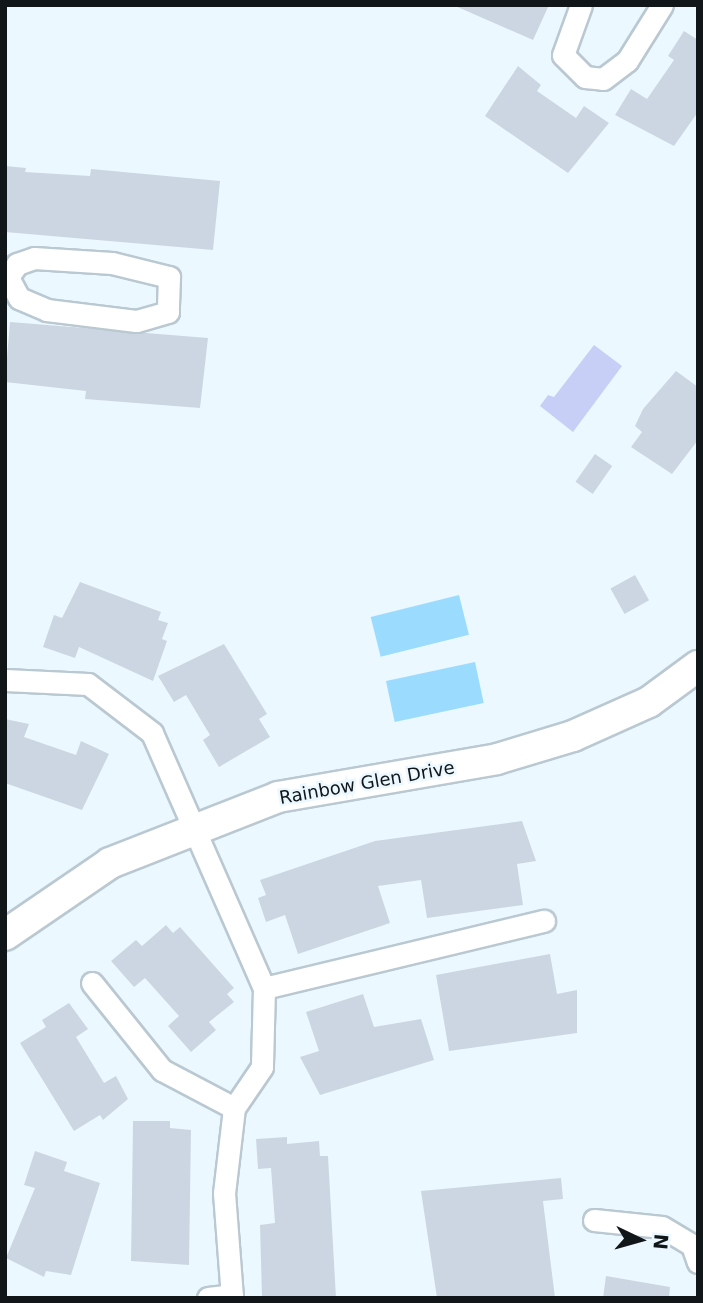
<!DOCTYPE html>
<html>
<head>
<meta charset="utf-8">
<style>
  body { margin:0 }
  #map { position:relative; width:703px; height:1303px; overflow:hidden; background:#ecf8ff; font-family:"DejaVu Sans",sans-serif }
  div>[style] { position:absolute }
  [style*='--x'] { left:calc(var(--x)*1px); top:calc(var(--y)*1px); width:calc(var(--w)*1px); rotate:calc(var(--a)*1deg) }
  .green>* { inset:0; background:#9bdcfe; transform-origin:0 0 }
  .water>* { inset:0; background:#c7cff6 }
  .building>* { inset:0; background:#ccd6e2; transform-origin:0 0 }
  .roads { filter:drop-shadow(2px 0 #bac8d1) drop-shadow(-2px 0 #bac8d1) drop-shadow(0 2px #bac8d1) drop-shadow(0 -2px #bac8d1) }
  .street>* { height:21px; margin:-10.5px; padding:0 10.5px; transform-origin:10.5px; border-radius:10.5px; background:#fff }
  .secondary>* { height:30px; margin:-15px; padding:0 15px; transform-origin:15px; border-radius:15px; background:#fff }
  span { translate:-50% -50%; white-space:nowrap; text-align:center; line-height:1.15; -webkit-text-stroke:5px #ecf8ff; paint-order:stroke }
  .street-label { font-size:18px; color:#111619 }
  .frame { position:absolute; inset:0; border:7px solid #111619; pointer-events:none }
  .north { position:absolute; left:605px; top:1205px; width:70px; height:70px; -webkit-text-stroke:5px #ecf8ff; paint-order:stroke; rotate:95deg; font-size:19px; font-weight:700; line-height:28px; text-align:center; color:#111619 }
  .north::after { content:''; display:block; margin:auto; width:24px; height:32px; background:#111619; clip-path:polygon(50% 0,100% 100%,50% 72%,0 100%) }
</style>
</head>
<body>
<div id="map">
  <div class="green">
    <i style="left:459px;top:595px;width:41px;height:91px;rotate:76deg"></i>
    <i style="left:475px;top:662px;width:42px;height:91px;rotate:78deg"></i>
  </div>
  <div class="water">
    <i style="clip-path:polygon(594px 345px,622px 366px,573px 432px,540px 406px,548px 395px,554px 397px)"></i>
  </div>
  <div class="building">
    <i style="clip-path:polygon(453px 5px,549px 5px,533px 40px)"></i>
    <i style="clip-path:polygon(684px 31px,698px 40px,698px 112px,674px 146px,615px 115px,631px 89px,647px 99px,674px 60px,668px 56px)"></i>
    <i style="clip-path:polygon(518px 66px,541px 85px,537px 91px,576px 118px,584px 106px,609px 123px,568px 173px,485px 116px)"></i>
    <i style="clip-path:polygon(5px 166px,26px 168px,25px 172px,90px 176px,91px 169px,220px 181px,213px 250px,5px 232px)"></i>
    <i style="clip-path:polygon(10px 322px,208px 338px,200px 408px,85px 399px,86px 391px,5px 382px)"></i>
    <i style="clip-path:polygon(676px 371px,698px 387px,698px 440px,672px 474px,631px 447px,642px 432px,635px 426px,643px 409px)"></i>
    <i style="left:595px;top:454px;width:21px;height:34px;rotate:35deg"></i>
    <i style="left:635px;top:575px;width:29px;height:28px;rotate:61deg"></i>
    <i style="clip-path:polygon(80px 582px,161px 612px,158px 620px,168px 623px,162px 639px,167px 641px,153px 681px,79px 647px,75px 658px,43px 647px,54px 615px,62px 618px)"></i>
    <i style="clip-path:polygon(224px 644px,267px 714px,259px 719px,270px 737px,219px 767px,203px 740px,210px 735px,186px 695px,174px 702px,158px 676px)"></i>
    <i style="clip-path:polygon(5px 719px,29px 724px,24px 737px,76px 755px,81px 741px,109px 754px,82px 810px,5px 783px)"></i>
    <i style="clip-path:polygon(522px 821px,536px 861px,517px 864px,523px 905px,427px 918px,421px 880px,378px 886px,390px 923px,298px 954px,285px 915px,266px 922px,258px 898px,266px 895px,260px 880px,375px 841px)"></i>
    <i style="clip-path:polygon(166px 925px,173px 933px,180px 927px,234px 988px,227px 994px,234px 1002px,209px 1022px,216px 1030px,191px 1052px,168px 1026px,179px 1016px,145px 978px,134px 987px,111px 961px,136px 940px,142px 946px)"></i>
    <i style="clip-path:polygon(550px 954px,557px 994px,577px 990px,577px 1033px,449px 1051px,436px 975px)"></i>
    <i style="clip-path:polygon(363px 994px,374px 1027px,421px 1019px,434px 1060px,320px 1095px,300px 1057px,319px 1051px,306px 1012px)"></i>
    <i style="clip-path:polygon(69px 1003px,88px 1029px,76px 1037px,104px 1083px,116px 1076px,128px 1099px,103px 1120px,100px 1115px,74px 1131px,20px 1043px,46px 1027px,42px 1020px)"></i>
    <i style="clip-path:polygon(133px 1121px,170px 1121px,170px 1128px,191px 1130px,189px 1265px,131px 1261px)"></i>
    <i style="clip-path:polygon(287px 1137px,287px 1144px,319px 1141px,320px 1156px,328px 1156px,336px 1298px,262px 1298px,260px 1225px,275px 1223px,271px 1168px,258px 1169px,256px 1139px)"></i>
    <i style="clip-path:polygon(35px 1151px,67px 1162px,64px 1171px,100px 1183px,71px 1275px,46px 1271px,44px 1277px,6px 1258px,35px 1188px,24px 1185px)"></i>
    <i style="clip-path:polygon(561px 1178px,563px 1199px,543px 1201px,555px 1298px,437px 1298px,421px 1191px)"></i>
    <i style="clip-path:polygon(606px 1276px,670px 1287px,669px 1298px,603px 1298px)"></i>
  </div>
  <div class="roads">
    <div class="street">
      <i style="--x:581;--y:5;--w:53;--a:109.8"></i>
      <i style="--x:563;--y:55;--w:31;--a:45"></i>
      <i style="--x:585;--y:77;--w:18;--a:6"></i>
      <i style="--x:603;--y:79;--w:30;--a:-37"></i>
      <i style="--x:627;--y:61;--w:66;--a:-58"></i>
      <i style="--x:34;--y:258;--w:78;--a:3.7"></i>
      <i style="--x:112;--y:263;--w:59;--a:13.8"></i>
      <i style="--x:169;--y:277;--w:35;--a:92"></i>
      <i style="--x:168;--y:312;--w:33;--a:164"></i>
      <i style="--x:136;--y:321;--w:90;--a:-173"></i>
      <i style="--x:47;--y:310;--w:30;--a:-157"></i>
      <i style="--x:19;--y:298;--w:24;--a:-118"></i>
      <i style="--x:8;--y:277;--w:16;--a:-55"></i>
      <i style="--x:17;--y:264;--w:18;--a:-19"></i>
      <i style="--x:5;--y:680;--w:83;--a:2.8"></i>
      <i style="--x:88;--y:684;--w:81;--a:37.4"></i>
      <i style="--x:152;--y:733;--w:279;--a:66.3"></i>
      <i style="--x:264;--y:988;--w:79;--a:91.5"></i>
      <i style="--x:262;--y:1067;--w:50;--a:124.3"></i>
      <i style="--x:234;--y:1108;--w:86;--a:96.7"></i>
      <i style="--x:224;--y:1193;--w:105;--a:85.6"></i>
      <i style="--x:92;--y:983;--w:112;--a:51.2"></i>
      <i style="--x:162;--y:1070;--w:81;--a:27.8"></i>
      <i style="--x:264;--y:988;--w:288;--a:-13.5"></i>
      <i style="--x:594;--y:1220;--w:68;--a:5.9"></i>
      <i style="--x:662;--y:1227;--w:35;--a:31"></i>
      <i style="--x:692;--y:1245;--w:18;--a:71"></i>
      <i style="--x:208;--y:1298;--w:24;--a:-7"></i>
    </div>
    <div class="secondary">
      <i style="--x:5;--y:935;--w:127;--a:-34.4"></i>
      <i style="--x:110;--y:863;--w:180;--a:-21.4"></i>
      <i style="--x:278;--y:797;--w:222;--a:-9.8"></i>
      <i style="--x:497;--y:759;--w:79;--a:-16.8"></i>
      <i style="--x:573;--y:736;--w:83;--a:-24.1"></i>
      <i style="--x:649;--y:702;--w:61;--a:-36.3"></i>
    </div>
  </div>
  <div class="street-label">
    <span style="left:367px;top:783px;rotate:-10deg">Rainbow Glen Drive</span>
  </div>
  <div class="frame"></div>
  <div class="north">N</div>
</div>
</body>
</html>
